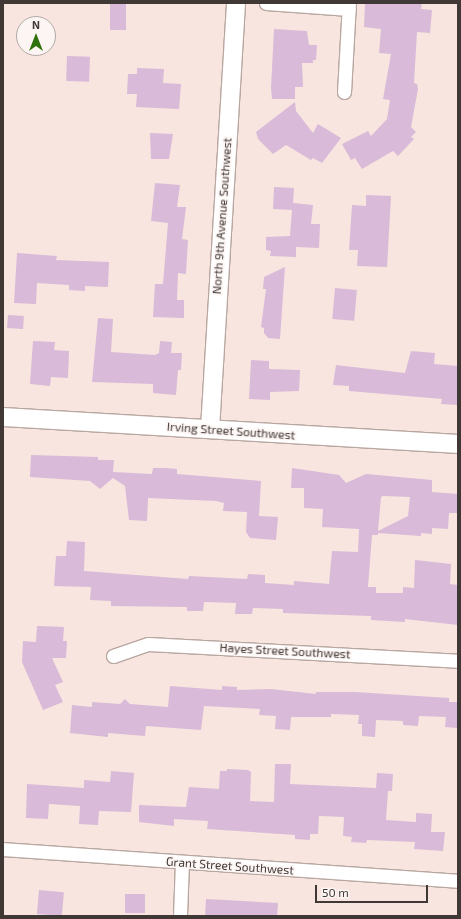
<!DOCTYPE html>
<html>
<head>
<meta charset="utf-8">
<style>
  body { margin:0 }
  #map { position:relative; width:461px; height:919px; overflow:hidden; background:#f8e5df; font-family:"Exo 2",sans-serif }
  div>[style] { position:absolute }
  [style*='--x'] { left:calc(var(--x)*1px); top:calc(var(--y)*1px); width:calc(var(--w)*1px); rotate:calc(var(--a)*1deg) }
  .building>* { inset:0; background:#d9bad8; transform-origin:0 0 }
  .roads { filter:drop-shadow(1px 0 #b8a7a0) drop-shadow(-1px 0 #b8a7a0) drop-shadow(0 1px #b8a7a0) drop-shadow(0 -1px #b8a7a0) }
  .street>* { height:13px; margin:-6.5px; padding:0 6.5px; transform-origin:6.5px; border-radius:6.5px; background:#fff }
  .secondary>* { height:18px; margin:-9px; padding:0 9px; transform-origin:9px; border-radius:9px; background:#fff }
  span { translate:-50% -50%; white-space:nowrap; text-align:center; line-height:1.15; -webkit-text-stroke:3px #fdf5f3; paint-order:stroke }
  .street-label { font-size:12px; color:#3f3835 }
  .frame { position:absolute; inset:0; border:4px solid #3f3835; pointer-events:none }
  .north { position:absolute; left:16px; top:16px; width:40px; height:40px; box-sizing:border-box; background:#fdf5f3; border:1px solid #b1a9a7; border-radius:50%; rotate:0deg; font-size:11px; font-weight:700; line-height:16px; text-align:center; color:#3f3835 }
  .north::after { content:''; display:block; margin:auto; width:14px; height:18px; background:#2f710b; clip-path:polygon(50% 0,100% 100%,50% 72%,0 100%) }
  .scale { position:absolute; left:315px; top:885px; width:113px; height:18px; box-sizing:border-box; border:2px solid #3f3835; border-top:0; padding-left:5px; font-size:12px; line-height:14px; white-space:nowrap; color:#3f3835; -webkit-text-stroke:3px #fdf5f3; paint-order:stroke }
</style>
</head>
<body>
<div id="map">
  <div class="building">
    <i style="left:110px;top:3px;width:16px;height:27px"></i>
    <i style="clip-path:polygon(365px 3px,422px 3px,421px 9px,432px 10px,430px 33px,417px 32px,414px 83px,417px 84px,418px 89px,411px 127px,416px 132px,411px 137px,414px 139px,398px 156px,393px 151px,362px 169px,355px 158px,351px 160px,342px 144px,368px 131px,371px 136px,387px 119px,390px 100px,383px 99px,391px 54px,379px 53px,381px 29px,364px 27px)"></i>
    <i style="clip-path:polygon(274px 29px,307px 31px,309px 45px,317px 45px,316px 60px,313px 60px,313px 63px,302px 63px,303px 87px,295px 87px,295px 99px,272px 99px,271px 88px)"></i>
    <i style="left:67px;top:56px;width:23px;height:25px;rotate:2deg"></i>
    <i style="clip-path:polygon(137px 68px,164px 69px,163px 83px,181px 84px,179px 109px,136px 107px,137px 94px,127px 94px,128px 74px,137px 74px)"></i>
    <i style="clip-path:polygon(295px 102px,296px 111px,313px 133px,318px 124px,341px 138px,322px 163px,313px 158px,311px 160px,286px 145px,273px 154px,258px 139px,256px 132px)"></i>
    <i style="clip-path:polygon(150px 133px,173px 134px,169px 159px,151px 159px)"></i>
    <i style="clip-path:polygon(155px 183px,180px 185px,177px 207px,186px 207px,182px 239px,188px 240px,186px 274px,178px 273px,177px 300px,184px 300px,184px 318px,153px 317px,155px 284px,163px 284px,168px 223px,151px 221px)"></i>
    <i style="clip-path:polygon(274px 187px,294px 188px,293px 203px,313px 205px,311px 224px,320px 224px,319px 248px,296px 247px,296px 257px,270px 256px,271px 251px,266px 250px,266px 237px,290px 236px,292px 210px,273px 209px)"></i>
    <i style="clip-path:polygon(366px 195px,391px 196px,387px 267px,357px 266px,358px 250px,349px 250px,352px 205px,366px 206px)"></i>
    <i style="clip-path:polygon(17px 253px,57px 256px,56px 260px,109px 262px,108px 287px,85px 286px,85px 291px,69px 290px,69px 285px,37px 283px,36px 304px,14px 303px)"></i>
    <i style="clip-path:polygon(285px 267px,280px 339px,268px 338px,264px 333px,264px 328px,261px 327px,266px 289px,263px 289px,264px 277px)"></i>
    <i style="left:335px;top:288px;width:22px;height:31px;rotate:5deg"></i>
    <i style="left:8px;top:315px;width:16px;height:13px;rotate:4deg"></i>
    <i style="clip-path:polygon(98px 318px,113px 319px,111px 352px,155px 355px,159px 353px,160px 341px,172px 342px,171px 353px,182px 353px,181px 370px,178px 370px,176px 395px,153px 393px,153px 384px,92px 382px)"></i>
    <i style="clip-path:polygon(33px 341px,55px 342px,54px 350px,69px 351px,68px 378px,51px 377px,50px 386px,30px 384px)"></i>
    <i style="clip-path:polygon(411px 351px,435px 353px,434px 364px,458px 366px,458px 405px,441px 404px,442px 399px,349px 391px,349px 386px,333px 385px,336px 365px,405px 373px)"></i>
    <i style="clip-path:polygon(251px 360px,269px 361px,269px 369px,300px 370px,299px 391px,270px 392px,270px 400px,249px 399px)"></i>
    <i style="clip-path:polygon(31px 455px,98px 457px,98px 460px,114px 460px,113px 472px,152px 474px,153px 468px,165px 468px,177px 469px,177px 474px,261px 481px,259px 516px,278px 517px,276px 540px,250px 538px,246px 532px,247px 512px,223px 511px,224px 503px,216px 501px,148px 498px,147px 521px,129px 520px,125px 486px,113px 478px,100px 489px,90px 481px,30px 477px)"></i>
    <i style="clip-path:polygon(evenodd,292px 468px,339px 475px,346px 483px,366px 474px,432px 480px,432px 492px,458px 494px,458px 513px,449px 513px,448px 529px,432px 528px,432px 534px,421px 533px,421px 536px,378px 533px,378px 535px,372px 535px,368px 587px,376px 587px,376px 593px,403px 593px,403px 587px,414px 588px,415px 560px,451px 564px,450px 584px,458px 585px,458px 625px,405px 619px,405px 622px,371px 620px,371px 616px,283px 613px,283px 609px,253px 608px,252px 614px,235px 614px,236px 603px,204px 602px,203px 611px,187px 611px,187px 607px,111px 606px,111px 601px,90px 600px,91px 587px,54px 586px,56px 556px,66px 556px,67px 541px,85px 542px,84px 571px,188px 579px,189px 576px,247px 579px,248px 574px,265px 575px,265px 583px,294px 585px,294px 581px,329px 584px,332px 551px,358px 552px,359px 529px,322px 527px,323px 509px,304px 508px,304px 488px,291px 488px,292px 468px,383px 496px,410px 497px,408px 516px,378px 531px,381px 497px,383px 496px)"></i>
    <i style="clip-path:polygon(37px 626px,64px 627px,63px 641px,67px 641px,66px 658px,52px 658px,63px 682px,55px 685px,63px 702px,43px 710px,22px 662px,23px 641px,36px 642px)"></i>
    <i style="clip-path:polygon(170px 686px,222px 690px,222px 686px,237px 687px,237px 690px,271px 689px,316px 694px,316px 692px,355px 692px,449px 698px,449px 702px,458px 702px,457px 728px,445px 727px,446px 717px,419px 716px,418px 726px,403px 725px,403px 721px,376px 720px,375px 737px,362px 736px,362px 724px,358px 724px,359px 715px,331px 714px,331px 717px,291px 717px,290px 730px,275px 729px,276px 716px,259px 715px,260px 709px,204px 706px,201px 730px,146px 726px,145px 736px,108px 733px,108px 737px,70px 733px,72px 705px,92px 707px,92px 702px,120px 704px,125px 699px,130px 704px,168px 707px)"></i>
    <i style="clip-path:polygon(275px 764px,291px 764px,290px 784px,376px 788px,377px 773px,393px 774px,392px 791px,388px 791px,386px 820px,416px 822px,416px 813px,432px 814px,431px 832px,445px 832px,443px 851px,414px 849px,415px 842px,367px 840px,366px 843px,351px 842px,352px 837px,343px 836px,344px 817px,319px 816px,318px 834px,310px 834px,310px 840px,295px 839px,295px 835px,207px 829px,208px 821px,174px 819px,174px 826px,139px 822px,139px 805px,186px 807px,189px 787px,219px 789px,220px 771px,227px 771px,227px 769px,248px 770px,251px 772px,250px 801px,274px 802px)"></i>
    <i style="clip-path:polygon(111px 771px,134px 773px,131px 812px,99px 811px,98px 825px,79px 824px,80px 806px,49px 804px,48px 819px,26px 818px,27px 784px,84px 788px,84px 780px,110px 782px)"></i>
    <i style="left:39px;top:890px;width:25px;height:24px;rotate:5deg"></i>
    <i style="left:125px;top:894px;width:20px;height:19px"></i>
    <i style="clip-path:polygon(206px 899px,278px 903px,277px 916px,205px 916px)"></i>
  </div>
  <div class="roads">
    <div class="street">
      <i style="--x:266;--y:3;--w:83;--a:4.1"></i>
      <i style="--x:344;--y:92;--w:89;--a:-86.8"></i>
      <i style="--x:113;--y:656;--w:37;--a:-19"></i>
      <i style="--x:148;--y:644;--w:310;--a:3.1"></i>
      <i style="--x:3;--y:849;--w:456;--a:4"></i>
      <i style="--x:180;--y:916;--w:54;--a:-87.9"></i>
    </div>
    <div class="secondary">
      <i style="--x:3;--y:417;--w:456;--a:3.4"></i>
      <i style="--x:210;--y:429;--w:427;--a:-86.5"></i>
    </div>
  </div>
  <div class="street-label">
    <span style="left:222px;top:216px;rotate:-86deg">North 9th Avenue Southwest</span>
    <span style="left:231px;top:431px;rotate:4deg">Irving Street Southwest</span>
    <span style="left:285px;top:651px;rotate:3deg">Hayes Street Southwest</span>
    <span style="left:230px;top:866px;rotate:4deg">Grant Street Southwest</span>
  </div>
  <div class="frame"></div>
  <div class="north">N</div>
  <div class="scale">50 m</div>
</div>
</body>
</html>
